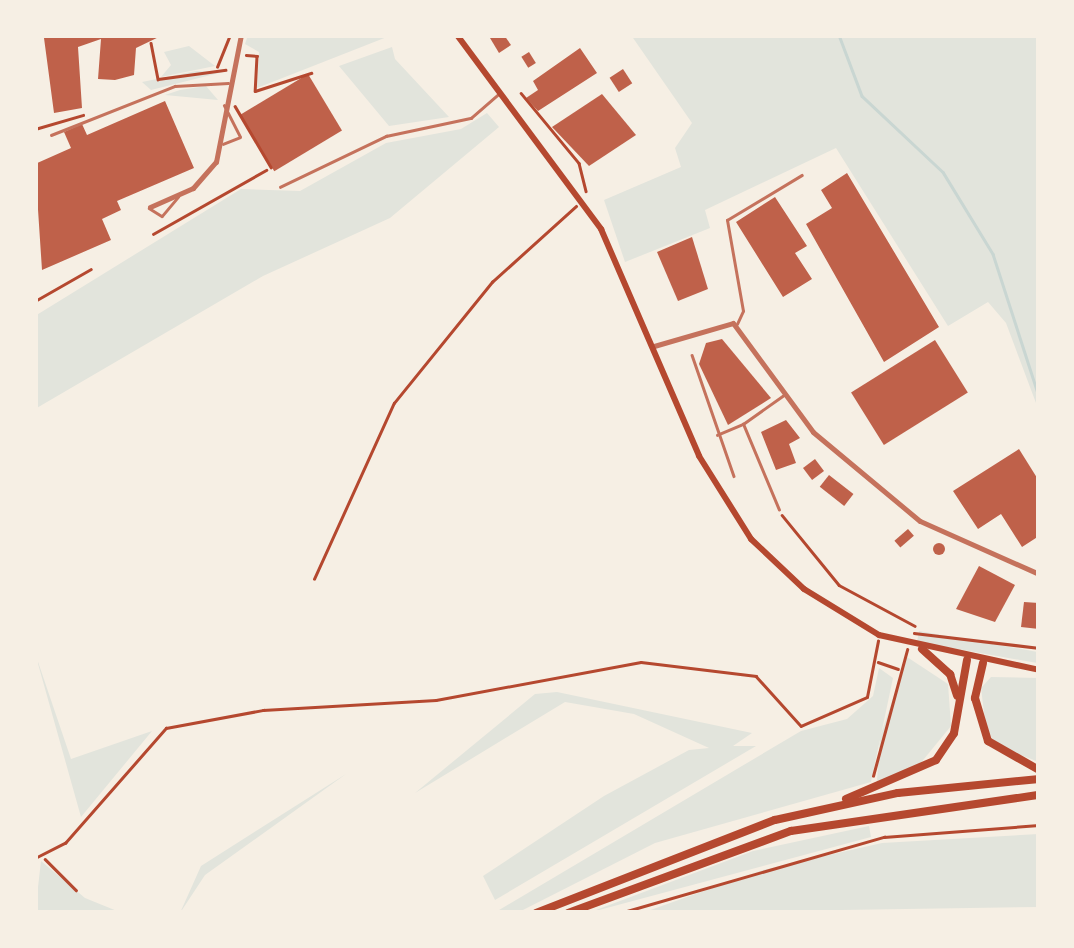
<!DOCTYPE html>
<html>
<head>
<meta charset="utf-8">
<style>
  body { margin:0 }
  #map { position:relative; width:1074px; height:948px; overflow:hidden; background:#f6efe4; font-family:"Alegreya Sans",sans-serif }
  div>[style] { position:absolute }
  [style*='--x'] { left:calc(var(--x)*1px); top:calc(var(--y)*1px); width:calc(var(--w)*1px); rotate:calc(var(--a)*1deg) }
  .green>* { inset:0; background:#e2e4dc; transform-origin:0 0 }
  .stream>* { height:2.5px; margin:-1.25px; padding:0 1.25px; transform-origin:1.25px; border-radius:1.25px; background:#c9d6d2 }
  .building>* { inset:0; background:#bf614a; transform-origin:0 0 }
  .round { border-radius:50% }
  .path>* { height:2.5px; margin:-1.25px; padding:0 1.25px; transform-origin:1.25px; border-radius:1.25px; background:#b5482f }
  .service>* { height:2.5px; margin:-1.25px; padding:0 1.25px; transform-origin:1.25px; border-radius:1.25px; background:#c5725c }
  .minor>* { height:5px; margin:-2.5px; padding:0 2.5px; transform-origin:2.5px; border-radius:2.5px; background:#c5725c }
  .secondary>* { height:6px; margin:-3px; padding:0 3px; transform-origin:3px; border-radius:3px; background:#b5482f }
  .trunk>* { height:8px; margin:-4px; padding:0 4px; transform-origin:4px; border-radius:4px; background:#b5482f }
  span { translate:-50% -50%; white-space:nowrap; text-align:center; line-height:1.15; -webkit-text-stroke:8px #f6efe4; paint-order:stroke }
  .frame { position:absolute; inset:0; border:38px solid #f6efe4; pointer-events:none }
</style>
</head>
<body>
<div id="map">
  <div class="green">
    <i style="clip-path:polygon(248px 35px,392px 35px,257px 88px,259px 52px,245px 44px)"></i>
    <i style="clip-path:polygon(631px 35px,1039px 35px,1039px 411px,1006px 323px,988px 302px,948px 326px,836px 148px,705px 210px,710px 228px,625px 262px,604px 200px,681px 167px,675px 148px,692px 123px)"></i>
    <i style="clip-path:polygon(189px 46px,215px 66px,161px 77px,171px 65px,164px 52px)"></i>
    <i style="clip-path:polygon(392px 47px,395px 59px,449px 117px,389px 126px,339px 66px)"></i>
    <i style="clip-path:polygon(196px 71px,223px 72px,151px 90px,142px 82px)"></i>
    <i style="clip-path:polygon(206px 86px,218px 100px,165px 95px,180px 90px)"></i>
    <i style="clip-path:polygon(487px 113px,499px 127px,390px 218px,263px 276px,35px 409px,35px 316px,241px 189px,300px 191px,386px 143px,461px 129px)"></i>
    <i style="left:919px;top:631px;width:122px;height:11px;rotate:10deg"></i>
    <i style="clip-path:polygon(35px 653px,71px 759px,152px 731px,81px 817px)"></i>
    <i style="clip-path:polygon(907px 657px,948px 684px,951px 726px,915px 770px,877px 781px,880px 737px)"></i>
    <i style="clip-path:polygon(879px 668px,893px 678px,871px 782px,655px 843px,517px 913px,494px 913px,801px 731px,847px 719px,873px 696px)"></i>
    <i style="clip-path:polygon(991px 677px,1039px 678px,1039px 762px,997px 746px,986px 729px,981px 688px)"></i>
    <i style="clip-path:polygon(557px 692px,752px 733px,733px 746px,756px 746px,495px 900px,483px 876px,604px 796px,689px 750px,709px 748px,634px 714px,565px 702px,415px 793px,535px 694px)"></i>
    <i style="clip-path:polygon(346px 774px,205px 875px,180px 913px,201px 866px)"></i>
    <i style="clip-path:polygon(869px 826px,871px 837px,588px 913px,753px 851px)"></i>
    <i style="clip-path:polygon(1039px 834px,1039px 907px,642px 913px,763px 870px,882px 843px)"></i>
    <i style="clip-path:polygon(41px 861px,85px 898px,122px 913px,35px 913px)"></i>
  </div>
  <div class="stream">
    <i style="--x:839;--y:35;--w:65;--a:69.3"></i>
    <i style="--x:862;--y:96;--w:111;--a:43.2"></i>
    <i style="--x:943;--y:172;--w:96;--a:58.6"></i>
    <i style="--x:993;--y:254;--w:149;--a:72.1"></i>
  </div>
  <div class="building">
    <i style="clip-path:polygon(163px 35px,136px 48px,134px 75px,115px 80px,98px 79px,101px 39px,78px 47px,82px 108px,54px 113px,44px 38px)"></i>
    <i style="clip-path:polygon(504px 35px,511px 45px,499px 53px,490px 38px)"></i>
    <i style="clip-path:polygon(580px 48px,597px 73px,538px 111px,526px 98px,538px 90px,533px 81px)"></i>
    <i style="left:529px;top:52px;width:13px;height:9px;rotate:58deg"></i>
    <i style="left:623px;top:69px;width:17px;height:16px;rotate:57deg"></i>
    <i style="left:308px;top:74px;width:66px;height:79px;rotate:59deg"></i>
    <i style="clip-path:polygon(602px 94px,636px 135px,589px 166px,552px 127px)"></i>
    <i style="clip-path:polygon(165px 101px,194px 168px,117px 201px,121px 210px,102px 219px,111px 240px,42px 270px,35px 164px,71px 148px,64px 132px,82px 124px,87px 135px)"></i>
    <i style="clip-path:polygon(847px 173px,939px 327px,884px 362px,806px 224px,832px 208px,821px 190px)"></i>
    <i style="clip-path:polygon(775px 197px,807px 246px,795px 253px,812px 279px,783px 297px,736px 222px)"></i>
    <i style="clip-path:polygon(692px 237px,708px 289px,678px 301px,657px 252px)"></i>
    <i style="clip-path:polygon(722px 339px,771px 398px,728px 425px,699px 364px,706px 343px)"></i>
    <i style="left:935px;top:340px;width:62px;height:99px;rotate:58deg"></i>
    <i style="clip-path:polygon(786px 420px,800px 438px,789px 444px,796px 463px,776px 470px,761px 432px)"></i>
    <i style="clip-path:polygon(1019px 449px,1039px 481px,1039px 536px,1022px 547px,1001px 514px,978px 529px,953px 491px)"></i>
    <i style="left:815px;top:459px;width:15px;height:15px;rotate:53deg"></i>
    <i style="left:829px;top:475px;width:31px;height:15px;rotate:38deg"></i>
    <i style="left:908px;top:529px;width:9px;height:18px;rotate:49deg"></i>
    <i class="round" style="left:933px;top:543px;width:12px;height:12px"></i>
    <i style="clip-path:polygon(979px 566px,1015px 585px,995px 622px,956px 609px)"></i>
    <i style="clip-path:polygon(1024px 602px,1039px 603px,1039px 629px,1021px 627px)"></i>
  </div>
  <div class="path">
    <i style="--x:151;--y:43;--w:37;--a:79"></i>
    <i style="--x:158;--y:79;--w:68;--a:-7.7"></i>
    <i style="--x:246;--y:55;--w:11;--a:5"></i>
    <i style="--x:257;--y:56;--w:35;--a:93"></i>
    <i style="--x:255;--y:91;--w:59;--a:-17.8"></i>
    <i style="--x:217;--y:67;--w:35;--a:-68"></i>
    <i style="--x:521;--y:93;--w:91;--a:50.4"></i>
    <i style="--x:579;--y:163;--w:29;--a:76"></i>
    <i style="--x:235;--y:106;--w:71;--a:59.5"></i>
    <i style="--x:35;--y:129;--w:50;--a:-16.3"></i>
    <i style="--x:153;--y:234;--w:130;--a:-29.5"></i>
    <i style="--x:35;--y:301;--w:64;--a:-29.7"></i>
    <i style="--x:782;--y:515;--w:90;--a:50.8"></i>
    <i style="--x:839;--y:585;--w:86;--a:28.3"></i>
    <i style="--x:314;--y:579;--w:193;--a:-65.6"></i>
    <i style="--x:394;--y:403;--w:156;--a:-51"></i>
    <i style="--x:492;--y:282;--w:113;--a:-42.1"></i>
    <i style="--x:914;--y:633;--w:126;--a:6.8"></i>
    <i style="--x:878;--y:662;--w:21;--a:19"></i>
    <i style="--x:873;--y:776;--w:131;--a:-74.9"></i>
    <i style="--x:35;--y:858;--w:34;--a:-27"></i>
    <i style="--x:65;--y:843;--w:153;--a:-48.7"></i>
    <i style="--x:166;--y:728;--w:99;--a:-10.5"></i>
    <i style="--x:263;--y:710;--w:173;--a:-3.3"></i>
    <i style="--x:436;--y:700;--w:208;--a:-10.5"></i>
    <i style="--x:641;--y:662;--w:116;--a:6.9"></i>
    <i style="--x:756;--y:676;--w:67;--a:48"></i>
    <i style="--x:801;--y:726;--w:72;--a:-23.7"></i>
    <i style="--x:867;--y:697;--w:57;--a:-78.9"></i>
    <i style="--x:45;--y:859;--w:44;--a:45"></i>
    <i style="--x:620;--y:913;--w:275;--a:-16.1"></i>
    <i style="--x:884;--y:837;--w:155;--a:-4.4"></i>
  </div>
  <div class="service">
    <i style="--x:51;--y:135;--w:133;--a:-21.6"></i>
    <i style="--x:175;--y:86;--w:53;--a:-3.2"></i>
    <i style="--x:223;--y:144;--w:18;--a:-22"></i>
    <i style="--x:240;--y:137;--w:35;--a:-117"></i>
    <i style="--x:280;--y:187;--w:118;--a:-25.7"></i>
    <i style="--x:386;--y:136;--w:87;--a:-12"></i>
    <i style="--x:471;--y:118;--w:38;--a:-41"></i>
    <i style="--x:149;--y:208;--w:15;--a:32"></i>
    <i style="--x:162;--y:216;--w:25;--a:-50"></i>
    <i style="--x:737;--y:324;--w:14;--a:-65"></i>
    <i style="--x:743;--y:311;--w:92;--a:-100"></i>
    <i style="--x:727;--y:220;--w:87;--a:-31"></i>
    <i style="--x:692;--y:355;--w:128;--a:70.9"></i>
    <i style="--x:717;--y:435;--w:26;--a:-23"></i>
    <i style="--x:779;--y:510;--w:93;--a:-112.7"></i>
    <i style="--x:743;--y:424;--w:50;--a:-35.3"></i>
  </div>
  <div class="minor">
    <i style="--x:150;--y:207;--w:47;--a:-23.8"></i>
    <i style="--x:193;--y:188;--w:35;--a:-49"></i>
    <i style="--x:216;--y:162;--w:129;--a:-78.9"></i>
    <i style="--x:654;--y:346;--w:82;--a:-16.2"></i>
    <i style="--x:733;--y:323;--w:135;--a:53.7"></i>
    <i style="--x:813;--y:432;--w:139;--a:39.8"></i>
    <i style="--x:920;--y:521;--w:130;--a:24"></i>
    <i style="--x:1015;--y:913;--w:13;--a:0"></i>
  </div>
  <div class="secondary">
    <i style="--x:457;--y:35;--w:242;--a:53.4"></i>
    <i style="--x:601;--y:229;--w:247;--a:66.6"></i>
    <i style="--x:699;--y:456;--w:98;--a:57.9"></i>
    <i style="--x:751;--y:539;--w:73;--a:43.3"></i>
    <i style="--x:804;--y:589;--w:88;--a:31.5"></i>
    <i style="--x:879;--y:635;--w:164;--a:12.3"></i>
  </div>
  <div class="trunk">
    <i style="--x:922;--y:649;--w:38;--a:42"></i>
    <i style="--x:950;--y:674;--w:23;--a:72"></i>
    <i style="--x:983;--y:663;--w:36;--a:103"></i>
    <i style="--x:975;--y:698;--w:45;--a:73.2"></i>
    <i style="--x:988;--y:741;--w:59;--a:29.6"></i>
    <i style="--x:846;--y:799;--w:98;--a:-23.4"></i>
    <i style="--x:936;--y:760;--w:32;--a:-56"></i>
    <i style="--x:954;--y:733;--w:74;--a:-79.9"></i>
    <i style="--x:536;--y:913;--w:256;--a:-21.3"></i>
    <i style="--x:775;--y:820;--w:126;--a:-12.4"></i>
    <i style="--x:898;--y:793;--w:142;--a:-5.7"></i>
    <i style="--x:568;--y:913;--w:238;--a:-20.2"></i>
    <i style="--x:791;--y:831;--w:251;--a:-8.3"></i>
  </div>
  <div class="frame"></div>
</div>
</body>
</html>
